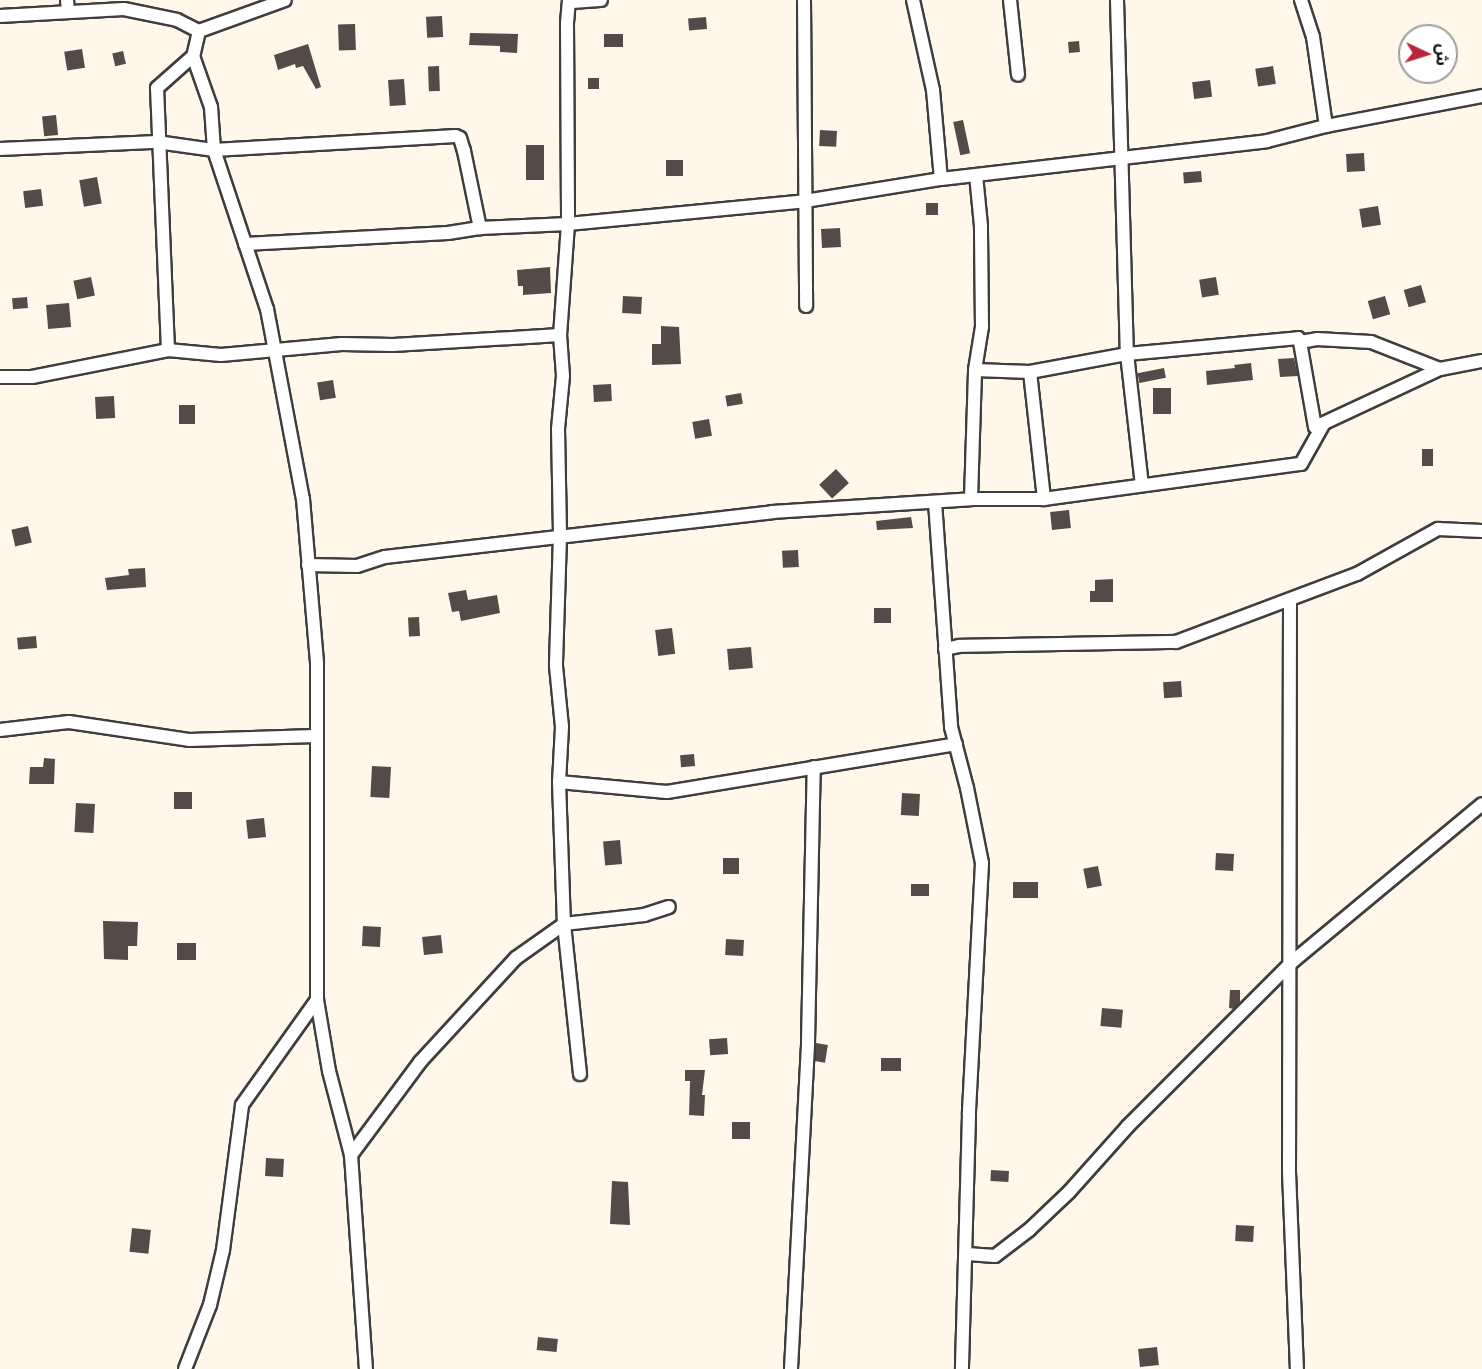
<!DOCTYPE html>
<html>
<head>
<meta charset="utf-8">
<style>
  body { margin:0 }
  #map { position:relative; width:1482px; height:1369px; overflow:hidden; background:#fff8ea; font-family:Literata,"Noto Sans Arabic",serif }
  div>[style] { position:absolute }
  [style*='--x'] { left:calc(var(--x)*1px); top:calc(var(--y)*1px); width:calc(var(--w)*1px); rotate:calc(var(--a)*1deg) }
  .building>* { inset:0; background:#544b48; transform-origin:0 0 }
  .roads { filter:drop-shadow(2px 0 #3e3e3e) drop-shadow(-2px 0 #3e3e3e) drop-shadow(0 2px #3e3e3e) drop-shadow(0 -2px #3e3e3e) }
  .street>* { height:12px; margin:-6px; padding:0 6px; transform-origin:6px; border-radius:6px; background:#fff }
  span { translate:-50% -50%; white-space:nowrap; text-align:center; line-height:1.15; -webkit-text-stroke:6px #fff; paint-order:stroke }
  .north { position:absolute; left:1398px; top:24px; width:60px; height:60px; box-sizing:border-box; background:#fff; border:2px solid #9d9d9d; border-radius:50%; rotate:94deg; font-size:16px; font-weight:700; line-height:24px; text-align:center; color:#0b0b0b }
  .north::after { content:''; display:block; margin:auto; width:21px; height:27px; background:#b9263c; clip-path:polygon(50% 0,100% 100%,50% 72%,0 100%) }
</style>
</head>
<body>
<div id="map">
  <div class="building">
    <i style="left:442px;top:16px;width:21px;height:16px;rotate:87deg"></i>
    <i style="left:706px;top:17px;width:12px;height:18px;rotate:85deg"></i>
    <i style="left:355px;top:24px;width:26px;height:17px;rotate:88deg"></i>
    <i style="clip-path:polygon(470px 33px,518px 34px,517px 53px,500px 52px,500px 46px,469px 45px)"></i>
    <i style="left:604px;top:34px;width:19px;height:13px"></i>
    <i style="left:1079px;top:41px;width:11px;height:11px;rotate:85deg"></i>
    <i style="clip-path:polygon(308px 44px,321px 87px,316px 89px,303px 66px,296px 68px,295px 64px,278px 70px,274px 55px)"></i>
    <i style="left:82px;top:49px;width:19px;height:18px;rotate:81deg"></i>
    <i style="left:123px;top:51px;width:13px;height:11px;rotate:77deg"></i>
    <i style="left:439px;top:66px;width:25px;height:11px;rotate:88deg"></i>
    <i style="left:1273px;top:66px;width:18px;height:18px;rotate:81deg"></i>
    <i style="left:588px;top:78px;width:11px;height:11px"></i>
    <i style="left:404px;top:79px;width:26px;height:16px;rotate:86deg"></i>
    <i style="left:1210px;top:80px;width:17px;height:18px;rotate:83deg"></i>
    <i style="left:56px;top:115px;width:20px;height:14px;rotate:84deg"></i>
    <i style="left:963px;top:120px;width:34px;height:10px;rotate:78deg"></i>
    <i style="left:820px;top:130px;width:17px;height:16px;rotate:3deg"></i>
    <i style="left:526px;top:145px;width:18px;height:35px"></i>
    <i style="left:1364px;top:153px;width:18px;height:18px;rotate:87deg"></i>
    <i style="left:666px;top:160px;width:17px;height:16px"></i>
    <i style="left:1201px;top:171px;width:11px;height:18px;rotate:85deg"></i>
    <i style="left:97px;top:177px;width:27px;height:18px;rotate:80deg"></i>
    <i style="left:41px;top:189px;width:17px;height:18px;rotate:83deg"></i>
    <i style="left:926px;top:203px;width:12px;height:12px"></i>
    <i style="left:1378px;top:206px;width:19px;height:19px;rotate:81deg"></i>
    <i style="left:840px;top:228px;width:19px;height:19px;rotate:87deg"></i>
    <i style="clip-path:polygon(550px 267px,551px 293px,523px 295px,523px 286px,518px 286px,517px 270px)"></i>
    <i style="left:91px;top:277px;width:19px;height:18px;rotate:78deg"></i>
    <i style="left:1216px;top:277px;width:18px;height:17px;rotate:81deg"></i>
    <i style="left:1421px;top:285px;width:18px;height:18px;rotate:74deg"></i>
    <i style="left:623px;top:296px;width:19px;height:17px;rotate:3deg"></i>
    <i style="left:1385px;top:296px;width:19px;height:18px;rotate:74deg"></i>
    <i style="left:27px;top:297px;width:11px;height:15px;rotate:85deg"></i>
    <i style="left:69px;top:303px;width:24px;height:23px;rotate:85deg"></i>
    <i style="clip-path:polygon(661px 326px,679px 327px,681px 364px,652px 365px,652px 344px,661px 344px)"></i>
    <i style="clip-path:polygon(1294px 358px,1298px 376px,1280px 377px,1278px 359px)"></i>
    <i style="clip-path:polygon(1251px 363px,1253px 380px,1207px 385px,1206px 371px,1235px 368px,1234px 365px)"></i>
    <i style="left:1164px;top:368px;width:10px;height:27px;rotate:79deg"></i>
    <i style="left:333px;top:380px;width:18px;height:16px;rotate:81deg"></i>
    <i style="left:611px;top:384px;width:17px;height:18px;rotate:87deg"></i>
    <i style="left:1153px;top:388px;width:18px;height:26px"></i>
    <i style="left:741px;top:393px;width:11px;height:16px;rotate:80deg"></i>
    <i style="left:114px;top:396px;width:22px;height:19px;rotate:87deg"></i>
    <i style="left:179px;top:405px;width:16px;height:19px"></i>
    <i style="left:709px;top:419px;width:17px;height:17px;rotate:80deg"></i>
    <i style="left:1422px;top:449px;width:11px;height:17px"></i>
    <i style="left:836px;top:469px;width:19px;height:23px;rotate:47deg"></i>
    <i style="left:1069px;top:510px;width:18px;height:19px;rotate:84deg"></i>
    <i style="clip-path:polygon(911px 517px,913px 528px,877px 530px,876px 521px)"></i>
    <i style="left:28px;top:526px;width:17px;height:17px;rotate:77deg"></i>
    <i style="left:798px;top:550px;width:17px;height:16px;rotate:87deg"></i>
    <i style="clip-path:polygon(145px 568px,146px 587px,107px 590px,105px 578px,129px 575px,128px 569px)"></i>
    <i style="clip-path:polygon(1113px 579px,1113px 602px,1090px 602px,1090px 591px,1095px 591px,1095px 580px)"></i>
    <i style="clip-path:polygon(466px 590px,468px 600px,497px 595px,500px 613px,461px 621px,459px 611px,452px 612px,448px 593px)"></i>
    <i style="left:874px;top:608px;width:17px;height:15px"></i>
    <i style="left:419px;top:617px;width:19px;height:11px;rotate:87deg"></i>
    <i style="left:672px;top:628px;width:26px;height:17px;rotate:83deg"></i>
    <i style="left:36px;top:636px;width:12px;height:19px;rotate:85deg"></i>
    <i style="left:751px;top:647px;width:21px;height:24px;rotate:85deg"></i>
    <i style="left:1181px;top:681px;width:16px;height:18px;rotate:86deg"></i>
    <i style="left:694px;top:754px;width:12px;height:14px;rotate:85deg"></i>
    <i style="clip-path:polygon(44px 758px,55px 759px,54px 784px,29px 784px,30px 767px,43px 767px)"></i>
    <i style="left:372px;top:766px;width:19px;height:31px;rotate:3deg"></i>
    <i style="left:174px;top:792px;width:18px;height:17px"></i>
    <i style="left:902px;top:793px;width:18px;height:22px;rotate:3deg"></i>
    <i style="left:76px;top:803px;width:19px;height:29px;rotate:3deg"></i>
    <i style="left:264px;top:818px;width:19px;height:18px;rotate:84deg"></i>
    <i style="left:620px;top:840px;width:24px;height:17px;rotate:85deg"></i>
    <i style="left:1216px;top:853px;width:18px;height:17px;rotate:3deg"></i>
    <i style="left:723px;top:858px;width:16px;height:16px"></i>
    <i style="left:1098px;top:866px;width:20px;height:15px;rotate:79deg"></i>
    <i style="left:1038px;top:882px;width:16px;height:25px;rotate:90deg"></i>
    <i style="left:911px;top:884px;width:18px;height:12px"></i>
    <i style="clip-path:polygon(103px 921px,138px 922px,137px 946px,128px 946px,128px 960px,104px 959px)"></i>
    <i style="left:363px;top:926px;width:18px;height:20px;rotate:3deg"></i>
    <i style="left:441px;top:935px;width:18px;height:19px;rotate:84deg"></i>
    <i style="left:726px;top:939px;width:18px;height:16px;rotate:3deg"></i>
    <i style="left:177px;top:943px;width:19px;height:17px"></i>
    <i style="clip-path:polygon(1230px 990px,1240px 990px,1240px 1002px,1234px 1009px,1229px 1008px)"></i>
    <i style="left:1102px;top:1008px;width:21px;height:18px;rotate:5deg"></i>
    <i style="left:727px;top:1038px;width:16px;height:18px;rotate:86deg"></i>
    <i style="left:816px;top:1043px;width:12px;height:18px;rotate:9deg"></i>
    <i style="left:881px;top:1058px;width:20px;height:13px"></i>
    <i style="clip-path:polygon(685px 1070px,705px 1070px,702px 1095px,705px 1095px,704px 1116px,689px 1115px,690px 1081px,685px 1081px)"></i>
    <i style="left:732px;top:1122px;width:18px;height:17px"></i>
    <i style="left:266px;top:1158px;width:18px;height:18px;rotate:3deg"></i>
    <i style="left:991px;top:1170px;width:18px;height:11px;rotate:3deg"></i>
    <i style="clip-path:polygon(612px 1181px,628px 1182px,630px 1225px,610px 1224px)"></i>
    <i style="left:1236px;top:1225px;width:18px;height:16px;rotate:3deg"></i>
    <i style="left:132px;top:1228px;width:19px;height:24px;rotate:6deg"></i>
    <i style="left:538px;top:1337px;width:20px;height:13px;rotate:6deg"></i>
    <i style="left:1157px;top:1347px;width:18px;height:19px;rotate:84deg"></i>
  </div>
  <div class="roads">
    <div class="street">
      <i style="--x:67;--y:0;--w:12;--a:85"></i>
      <i style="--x:569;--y:0;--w:23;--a:95"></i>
      <i style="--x:567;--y:23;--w:201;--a:89.7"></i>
      <i style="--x:568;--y:224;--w:111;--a:94.1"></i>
      <i style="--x:560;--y:335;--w:41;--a:85.8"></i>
      <i style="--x:563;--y:376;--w:53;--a:95.4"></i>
      <i style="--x:558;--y:429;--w:107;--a:88.9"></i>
      <i style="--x:560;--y:536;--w:130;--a:91.8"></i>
      <i style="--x:556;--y:666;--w:61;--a:84.4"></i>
      <i style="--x:562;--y:727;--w:55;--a:93.1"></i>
      <i style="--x:559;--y:782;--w:142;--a:88"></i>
      <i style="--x:564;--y:924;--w:151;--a:83.9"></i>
      <i style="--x:804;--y:0;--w:306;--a:89.6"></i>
      <i style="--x:913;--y:0;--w:92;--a:77.5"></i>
      <i style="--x:933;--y:90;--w:89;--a:84.9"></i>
      <i style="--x:1010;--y:0;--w:75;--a:83.9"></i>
      <i style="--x:1117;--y:0;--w:354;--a:88.4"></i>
      <i style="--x:1127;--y:354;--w:132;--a:83.5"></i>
      <i style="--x:1301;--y:0;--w:39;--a:72"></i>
      <i style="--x:1313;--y:37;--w:90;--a:81.7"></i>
      <i style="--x:571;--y:2;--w:30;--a:-4"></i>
      <i style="--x:0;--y:16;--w:124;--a:-3.2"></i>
      <i style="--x:124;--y:9;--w:54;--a:11.7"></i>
      <i style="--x:177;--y:20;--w:25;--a:27"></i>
      <i style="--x:199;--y:31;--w:91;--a:-19.8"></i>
      <i style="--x:199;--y:31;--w:26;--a:103"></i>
      <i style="--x:193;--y:56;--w:54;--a:70.6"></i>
      <i style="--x:211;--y:107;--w:43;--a:86"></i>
      <i style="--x:214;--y:150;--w:168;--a:71.6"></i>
      <i style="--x:267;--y:309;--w:193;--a:79.3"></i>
      <i style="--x:303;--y:499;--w:165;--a:85.1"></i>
      <i style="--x:317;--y:663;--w:337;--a:90"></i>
      <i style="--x:317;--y:1000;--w:72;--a:80.4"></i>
      <i style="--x:329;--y:1071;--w:87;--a:75.3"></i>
      <i style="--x:351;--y:1155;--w:215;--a:86"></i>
      <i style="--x:0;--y:149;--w:157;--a:-2.6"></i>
      <i style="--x:157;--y:142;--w:58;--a:8"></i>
      <i style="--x:214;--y:150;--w:242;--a:-3.3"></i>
      <i style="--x:456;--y:136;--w:4;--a:27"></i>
      <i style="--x:460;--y:138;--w:14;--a:73"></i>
      <i style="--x:464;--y:151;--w:79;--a:78.3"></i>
      <i style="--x:245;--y:244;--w:203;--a:-3.1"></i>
      <i style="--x:448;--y:233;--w:32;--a:-9"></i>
      <i style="--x:480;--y:228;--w:88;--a:-2.6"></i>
      <i style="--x:568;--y:224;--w:238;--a:-5.5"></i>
      <i style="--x:805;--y:201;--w:138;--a:-9.2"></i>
      <i style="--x:941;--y:179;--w:328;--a:-6.6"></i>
      <i style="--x:1267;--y:141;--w:61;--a:-14.3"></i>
      <i style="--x:1326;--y:126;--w:159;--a:-10.9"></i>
      <i style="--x:1300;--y:342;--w:86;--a:80"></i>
      <i style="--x:1315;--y:427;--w:10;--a:-24"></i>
      <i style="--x:168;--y:350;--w:262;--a:-92.4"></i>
      <i style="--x:157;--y:88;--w:48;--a:-41.6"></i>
      <i style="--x:975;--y:370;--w:55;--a:2.1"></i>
      <i style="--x:1030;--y:372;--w:99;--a:-10.5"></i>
      <i style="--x:1127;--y:354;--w:172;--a:-5.3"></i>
      <i style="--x:1298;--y:338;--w:4;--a:63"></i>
      <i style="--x:1300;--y:342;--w:17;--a:-10"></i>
      <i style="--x:1317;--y:339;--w:54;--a:3.2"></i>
      <i style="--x:1371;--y:342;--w:74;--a:21.4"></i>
      <i style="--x:1030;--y:372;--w:128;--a:83.7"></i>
      <i style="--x:0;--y:377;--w:32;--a:0"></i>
      <i style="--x:32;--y:377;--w:139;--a:-11.2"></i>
      <i style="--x:168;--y:350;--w:53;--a:5.4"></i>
      <i style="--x:221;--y:355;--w:121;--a:-5.2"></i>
      <i style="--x:342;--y:344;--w:51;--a:1.1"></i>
      <i style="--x:393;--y:345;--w:167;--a:-3.4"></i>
      <i style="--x:971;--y:499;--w:129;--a:-88.2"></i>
      <i style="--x:975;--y:370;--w:44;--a:-80.8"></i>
      <i style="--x:982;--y:327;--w:101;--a:-90.6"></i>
      <i style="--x:981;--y:226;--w:51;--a:-95.6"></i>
      <i style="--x:935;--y:502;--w:226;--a:85.9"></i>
      <i style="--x:951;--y:727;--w:63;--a:75.3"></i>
      <i style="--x:967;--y:788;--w:76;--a:78.7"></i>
      <i style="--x:982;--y:863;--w:252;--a:93"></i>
      <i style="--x:969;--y:1115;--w:254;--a:91.6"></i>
      <i style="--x:308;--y:565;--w:49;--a:1.2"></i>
      <i style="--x:357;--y:566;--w:29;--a:-18"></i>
      <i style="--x:385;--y:557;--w:390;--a:-6.6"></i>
      <i style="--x:772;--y:512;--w:199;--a:-3.7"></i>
      <i style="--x:971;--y:499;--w:73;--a:0"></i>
      <i style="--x:1044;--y:499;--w:259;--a:-7.8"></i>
      <i style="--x:1301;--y:464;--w:47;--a:-60.7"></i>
      <i style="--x:1324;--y:423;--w:128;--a:-25"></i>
      <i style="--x:1440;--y:369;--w:43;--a:-10.8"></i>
      <i style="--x:1290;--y:600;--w:572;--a:90.1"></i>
      <i style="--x:1289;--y:1172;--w:197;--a:87.7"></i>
      <i style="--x:945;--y:649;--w:14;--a:-12"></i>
      <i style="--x:959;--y:646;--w:217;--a:-1.1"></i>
      <i style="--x:1176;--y:642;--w:193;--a:-20.6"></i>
      <i style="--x:1357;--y:574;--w:93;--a:-29.1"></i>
      <i style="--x:1438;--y:529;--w:44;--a:2.6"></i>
      <i style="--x:0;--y:730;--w:69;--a:-6.6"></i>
      <i style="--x:69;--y:722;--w:121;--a:8.5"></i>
      <i style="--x:189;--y:740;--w:126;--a:-1.8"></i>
      <i style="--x:559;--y:782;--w:108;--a:5.3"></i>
      <i style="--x:667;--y:792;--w:293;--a:-9.4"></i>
      <i style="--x:351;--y:1155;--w:116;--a:-53.4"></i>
      <i style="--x:420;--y:1062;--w:142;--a:-47.3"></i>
      <i style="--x:516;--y:958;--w:59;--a:-35.3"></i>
      <i style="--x:564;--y:924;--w:81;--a:-6.4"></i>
      <i style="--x:644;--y:915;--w:26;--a:-18"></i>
      <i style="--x:967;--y:1254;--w:28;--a:4"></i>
      <i style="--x:995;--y:1256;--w:43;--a:-37.4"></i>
      <i style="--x:1029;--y:1230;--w:55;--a:-43.5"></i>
      <i style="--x:1069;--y:1192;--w:89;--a:-48.2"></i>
      <i style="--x:1128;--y:1126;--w:232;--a:-45"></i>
      <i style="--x:1292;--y:962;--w:247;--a:-39.7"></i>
      <i style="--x:185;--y:1369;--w:69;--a:-68.7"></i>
      <i style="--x:210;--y:1305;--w:57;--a:-76.7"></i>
      <i style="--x:223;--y:1250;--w:146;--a:-82.5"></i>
      <i style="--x:242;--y:1105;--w:129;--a:-54.5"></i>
      <i style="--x:791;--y:1369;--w:327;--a:-87"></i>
      <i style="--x:808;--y:1042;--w:275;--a:-88.8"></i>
    </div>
  </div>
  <div class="north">ش</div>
</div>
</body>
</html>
